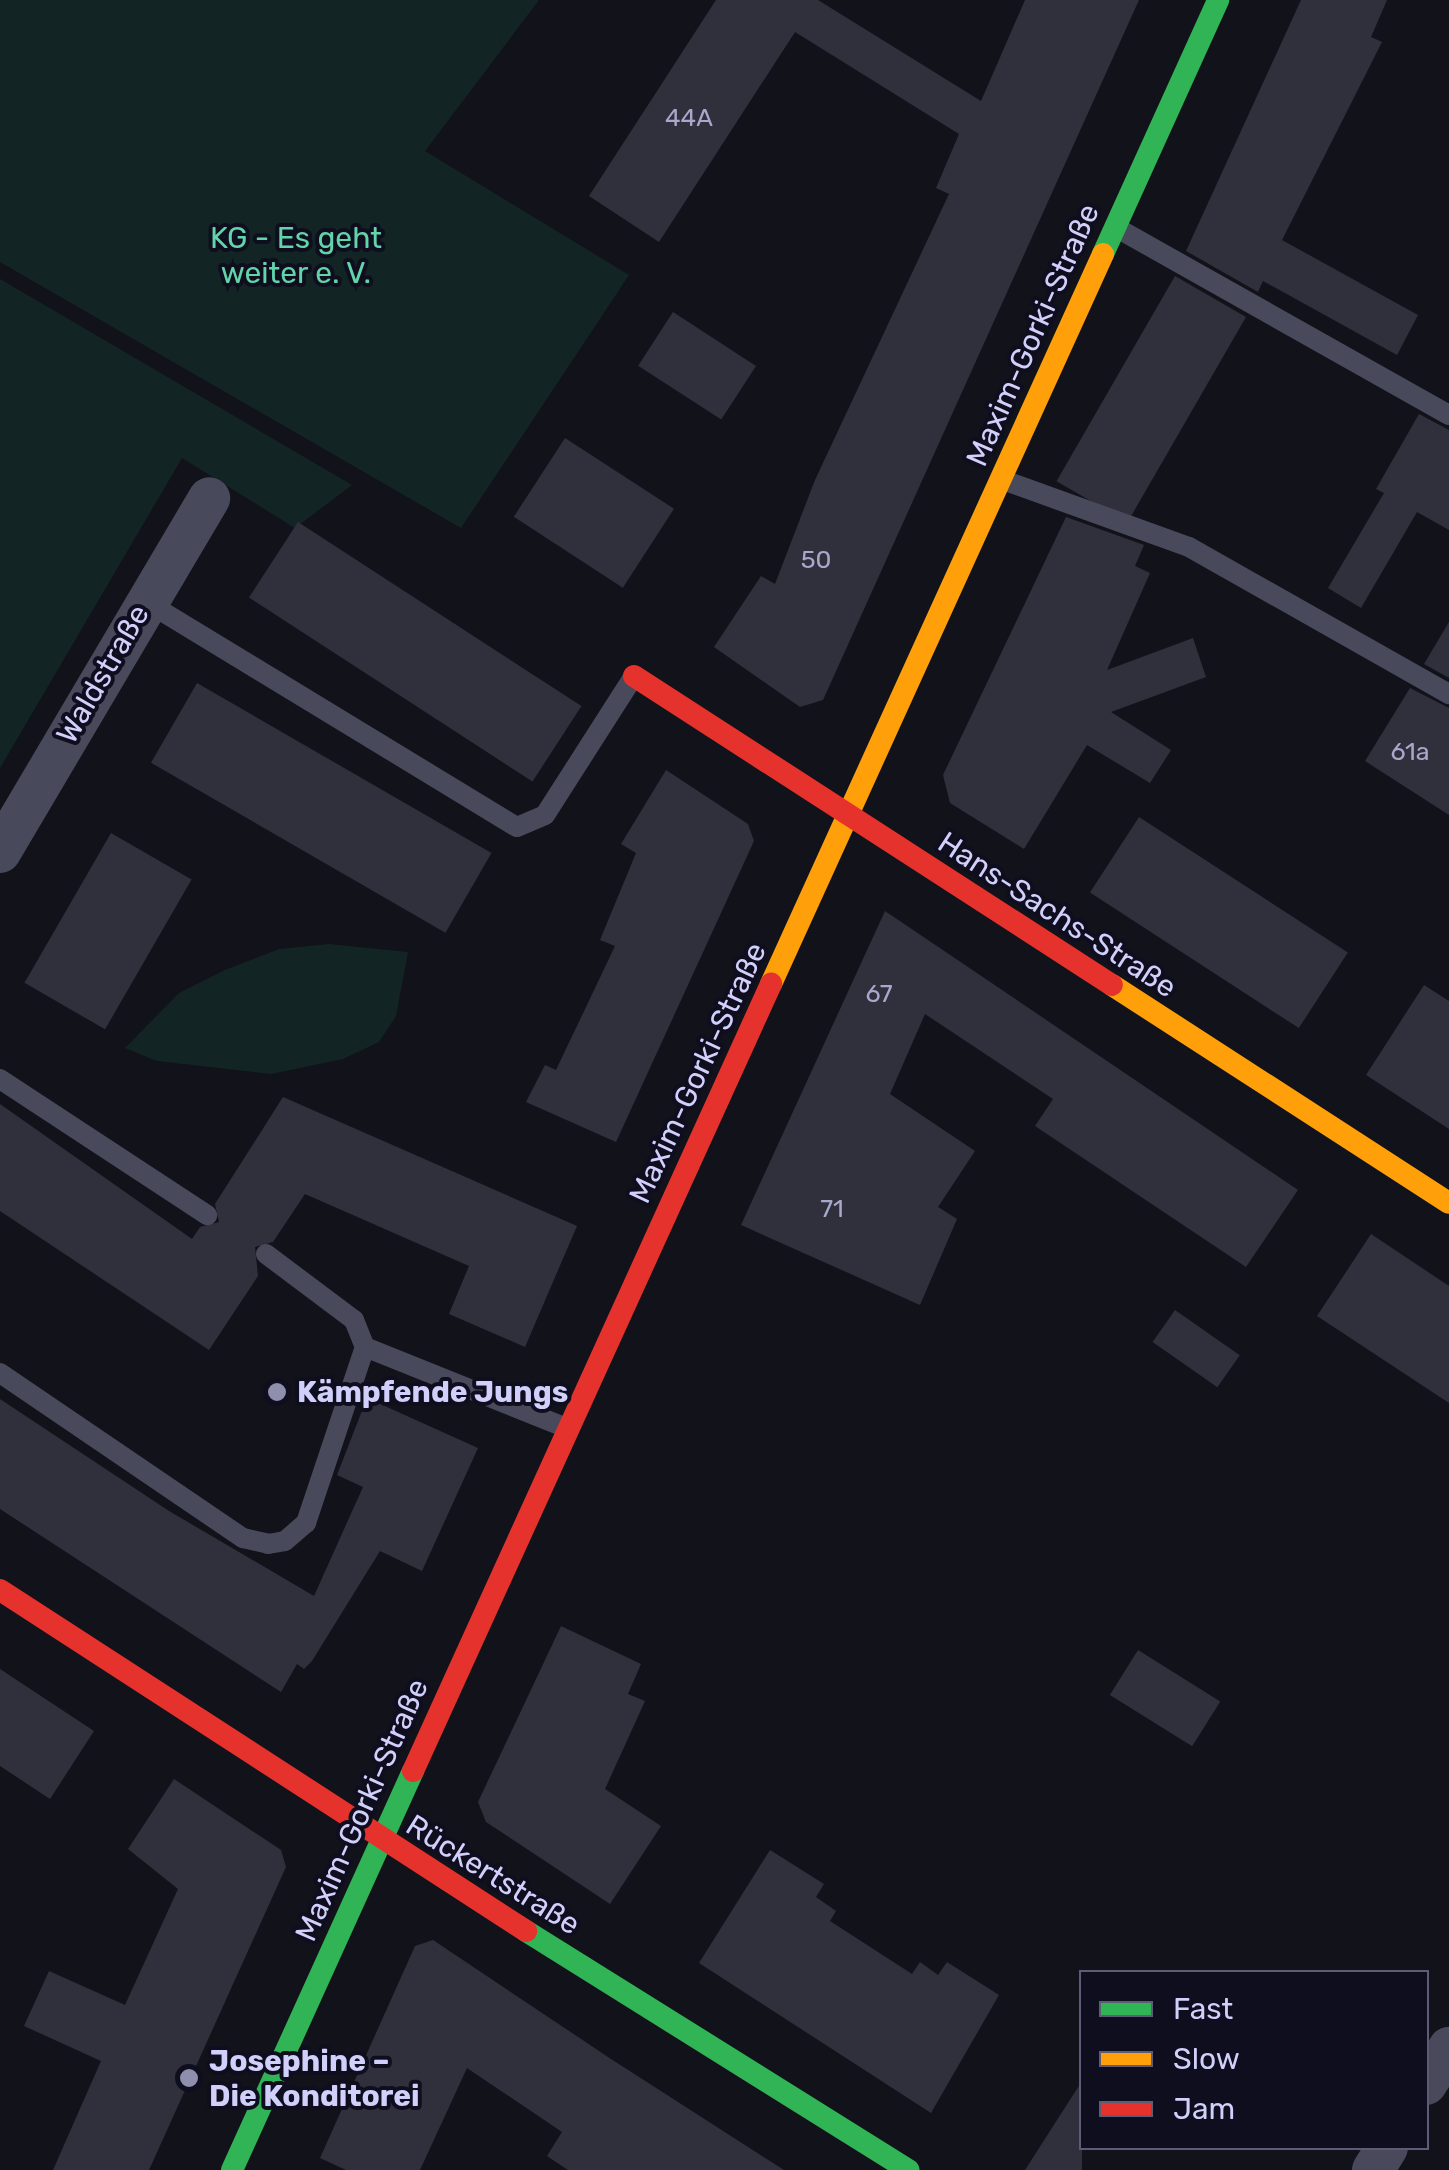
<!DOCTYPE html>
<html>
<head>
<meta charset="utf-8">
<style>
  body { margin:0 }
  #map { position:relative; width:1449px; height:2170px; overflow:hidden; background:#12121b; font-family:Rubik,sans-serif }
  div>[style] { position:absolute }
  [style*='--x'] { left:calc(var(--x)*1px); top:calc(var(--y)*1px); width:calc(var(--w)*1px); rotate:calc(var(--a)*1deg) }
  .green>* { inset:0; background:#122524 }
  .building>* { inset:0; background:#30303d; transform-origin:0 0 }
  .lane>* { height:20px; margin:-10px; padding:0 10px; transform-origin:10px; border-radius:10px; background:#48495b }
  .street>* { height:42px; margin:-21px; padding:0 21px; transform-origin:21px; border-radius:21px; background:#48495b }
  .fast>* { height:22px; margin:-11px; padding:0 11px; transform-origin:11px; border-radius:11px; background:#30b455 }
  .slow>* { height:22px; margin:-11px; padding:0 11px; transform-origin:11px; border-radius:11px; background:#ff9f0a }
  .jam>* { height:22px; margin:-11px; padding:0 11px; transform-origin:11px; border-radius:11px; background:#e5322d }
  .dots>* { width:28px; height:28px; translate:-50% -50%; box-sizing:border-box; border:5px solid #0f0e1f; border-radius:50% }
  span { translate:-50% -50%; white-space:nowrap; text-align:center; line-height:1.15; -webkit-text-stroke:8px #0f0e1f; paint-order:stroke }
  .number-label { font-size:25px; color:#a8a8cc }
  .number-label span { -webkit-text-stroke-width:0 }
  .park-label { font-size:30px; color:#63d4aa }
  .street-label { font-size:30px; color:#d0d0fb }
  .poi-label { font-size:30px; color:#d0d0fb; font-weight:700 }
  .left { translate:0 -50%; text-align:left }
  .legend { position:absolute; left:1079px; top:1970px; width:350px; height:180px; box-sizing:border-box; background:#0f0e1f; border:2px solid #5c5c77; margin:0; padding:12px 18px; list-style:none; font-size:30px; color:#d0d0fb }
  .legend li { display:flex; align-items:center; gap:20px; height:50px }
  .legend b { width:50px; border:2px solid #5c5c77 }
</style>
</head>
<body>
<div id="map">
  <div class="green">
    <i style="clip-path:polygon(0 0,539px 0,425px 151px,629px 275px,461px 528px,0 262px)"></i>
    <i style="clip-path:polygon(0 279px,352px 485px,295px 528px,182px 458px,0 768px)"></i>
    <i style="clip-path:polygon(329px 944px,408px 952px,396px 1016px,379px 1042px,343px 1059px,271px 1074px,157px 1061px,125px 1048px,179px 993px,225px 970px,279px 949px)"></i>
  </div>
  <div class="building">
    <i style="clip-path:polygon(716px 0,818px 0,981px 101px,1025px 0,1139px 0,823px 700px,800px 707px,714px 647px,761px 576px,775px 584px,815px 480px,949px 194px,936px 188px,959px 134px,795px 32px,659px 242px,589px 196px)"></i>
    <i style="clip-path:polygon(1301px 0,1387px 0,1371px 37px,1382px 42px,1282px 240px,1418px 315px,1397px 355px,1263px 281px,1258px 292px,1186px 251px)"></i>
    <i style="left:1175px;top:276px;width:82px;height:237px;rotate:30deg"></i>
    <i style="left:673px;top:312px;width:99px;height:64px;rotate:33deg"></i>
    <i style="clip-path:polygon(1419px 414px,1449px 430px,1449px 530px,1417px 512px,1361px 608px,1328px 588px,1384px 493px,1376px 489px)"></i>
    <i style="left:565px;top:438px;width:130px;height:94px;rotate:33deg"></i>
    <i style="clip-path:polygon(1066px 517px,1144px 545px,1135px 566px,1150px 573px,1107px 670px,1193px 638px,1206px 677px,1111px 712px,1171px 750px,1150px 783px,1087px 745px,1024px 849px,950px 803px,943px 775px)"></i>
    <i style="left:298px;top:522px;width:338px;height:90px;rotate:33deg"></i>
    <i style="clip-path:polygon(1449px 622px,1449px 678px,1424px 664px)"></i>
    <i style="left:197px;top:683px;width:340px;height:92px;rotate:30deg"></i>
    <i style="clip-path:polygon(1410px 688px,1449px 708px,1449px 815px,1365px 761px)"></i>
    <i style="clip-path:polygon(666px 770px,748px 824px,754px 841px,616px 1142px,526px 1102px,545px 1065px,556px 1070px,615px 946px,600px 940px,636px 853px,621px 844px)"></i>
    <i style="left:1139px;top:817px;width:249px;height:90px;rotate:33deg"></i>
    <i style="left:111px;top:833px;width:93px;height:173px;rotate:30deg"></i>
    <i style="clip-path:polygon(885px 911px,1298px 1190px,1246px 1267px,1035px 1126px,1053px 1099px,925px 1014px,890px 1094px,975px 1151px,938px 1207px,957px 1219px,920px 1305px,741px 1225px)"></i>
    <i style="clip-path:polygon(1424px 985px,1449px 1001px,1449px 1129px,1366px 1075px)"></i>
    <i style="clip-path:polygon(283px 1097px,577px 1226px,525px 1347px,449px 1314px,469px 1266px,305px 1194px,273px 1242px,255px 1247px,258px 1276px,209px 1350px,0 1211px,0 1104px,192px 1239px,200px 1227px,219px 1222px,215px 1204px)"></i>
    <i style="clip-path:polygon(1371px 1234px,1449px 1286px,1449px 1403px,1317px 1316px)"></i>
    <i style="left:1175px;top:1310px;width:79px;height:39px;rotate:35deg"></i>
    <i style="clip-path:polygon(367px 1398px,478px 1448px,422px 1571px,380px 1551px,312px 1661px,304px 1669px,297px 1664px,281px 1692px,0 1509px,0 1399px,169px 1511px,314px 1596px,363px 1487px,337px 1475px)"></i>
    <i style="clip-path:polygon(561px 1626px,641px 1664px,628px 1694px,645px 1701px,605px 1789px,661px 1826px,610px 1904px,486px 1822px,478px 1802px)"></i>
    <i style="left:1138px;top:1650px;width:97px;height:53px;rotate:32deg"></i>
    <i style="clip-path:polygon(0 1669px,94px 1731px,50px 1799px,0 1766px)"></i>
    <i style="clip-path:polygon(174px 1779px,281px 1850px,286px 1867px,149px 2170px,53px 2170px,101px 2061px,24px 2026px,49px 1971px,125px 2005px,178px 1889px,128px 1849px)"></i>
    <i style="clip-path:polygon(770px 1850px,824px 1884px,816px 1897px,836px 1911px,830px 1921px,912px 1974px,920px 1962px,938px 1975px,947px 1962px,999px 1995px,931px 2113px,699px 1963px)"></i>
    <i style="clip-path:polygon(433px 1940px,611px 2059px,784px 2170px,568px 2170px,547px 2156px,562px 2132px,467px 2068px,420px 2170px,346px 2170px,320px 2158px,415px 1946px)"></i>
    <i style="clip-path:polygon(1082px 2081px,1082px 2170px,1025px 2170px)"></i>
  </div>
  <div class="lane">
    <i style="--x:1117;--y:228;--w:381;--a:29.4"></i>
    <i style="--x:1003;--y:480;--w:198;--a:19.8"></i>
    <i style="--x:1189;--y:547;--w:299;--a:29.5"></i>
    <i style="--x:145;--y:601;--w:435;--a:31.3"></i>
    <i style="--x:517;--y:827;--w:30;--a:-23"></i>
    <i style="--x:545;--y:815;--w:161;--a:-57.4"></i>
    <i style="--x:0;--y:1079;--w:248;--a:33.3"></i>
    <i style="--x:266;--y:1254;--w:110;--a:36.9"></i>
    <i style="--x:354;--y:1320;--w:29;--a:68"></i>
    <i style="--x:365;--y:1347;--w:218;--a:21.9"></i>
    <i style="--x:0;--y:1373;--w:294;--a:34.2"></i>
    <i style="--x:243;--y:1538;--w:26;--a:13"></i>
    <i style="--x:268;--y:1544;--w:17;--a:-10"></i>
    <i style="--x:285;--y:1541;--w:28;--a:-41"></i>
    <i style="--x:306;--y:1523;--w:186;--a:-71.5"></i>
  </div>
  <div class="street">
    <i style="--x:0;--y:852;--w:411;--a:-59.4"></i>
    <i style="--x:1426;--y:2084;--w:43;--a:-57.4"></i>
    <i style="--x:1373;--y:2170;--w:26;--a:-58"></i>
  </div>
  <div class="fast">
    <i style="--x:1103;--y:254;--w:279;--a:-65.6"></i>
    <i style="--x:526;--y:1931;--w:451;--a:32"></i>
    <i style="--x:232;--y:2170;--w:438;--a:-65.6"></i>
  </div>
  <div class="slow">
    <i style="--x:771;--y:984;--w:802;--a:-65.54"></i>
    <i style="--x:1112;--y:985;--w:401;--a:32.9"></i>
  </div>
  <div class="jam">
    <i style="--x:634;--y:676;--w:569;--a:32.88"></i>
    <i style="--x:0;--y:1590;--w:627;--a:32.95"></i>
    <i style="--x:413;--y:1771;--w:865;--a:-65.54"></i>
  </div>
  <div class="dots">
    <i style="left:277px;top:1392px;background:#8e8ead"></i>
    <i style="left:189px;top:2078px;background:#8e8ead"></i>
  </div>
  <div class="number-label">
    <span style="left:689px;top:118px">44A</span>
    <span style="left:816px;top:560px">50</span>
    <span style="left:1410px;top:752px">61a</span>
    <span style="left:879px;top:994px">67</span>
    <span style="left:832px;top:1209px">71</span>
  </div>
  <div class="park-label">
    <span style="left:296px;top:255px">KG - Es geht<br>weiter e. V.</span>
  </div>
  <div class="street-label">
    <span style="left:1033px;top:335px;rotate:-66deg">Maxim-Gorki-Straße</span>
    <span style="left:103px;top:674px;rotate:-60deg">Waldstraße</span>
    <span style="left:1057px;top:915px;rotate:33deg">Hans-Sachs-Straße</span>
    <span style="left:698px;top:1073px;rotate:-65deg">Maxim-Gorki-Straße</span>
    <span style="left:362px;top:1810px;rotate:-66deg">Maxim-Gorki-Straße</span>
    <span style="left:493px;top:1875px;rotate:32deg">Rückertstraße</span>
  </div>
  <div class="poi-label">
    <span class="left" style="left:297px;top:1392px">Kämpfende Jungs</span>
    <span class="left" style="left:209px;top:2078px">Josephine –<br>Die Konditorei</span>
  </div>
  <ul class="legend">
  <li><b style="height:12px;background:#30b455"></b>Fast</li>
  <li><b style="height:12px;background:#ff9f0a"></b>Slow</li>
  <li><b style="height:12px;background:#e5322d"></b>Jam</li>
  </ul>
</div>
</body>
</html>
